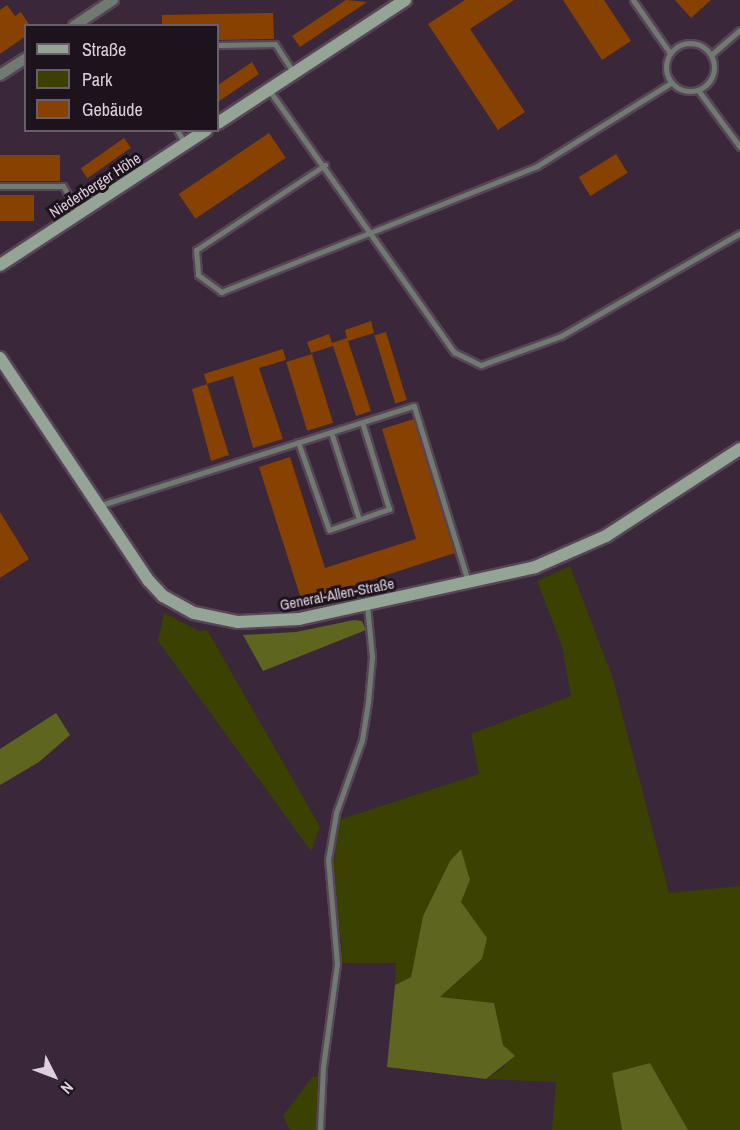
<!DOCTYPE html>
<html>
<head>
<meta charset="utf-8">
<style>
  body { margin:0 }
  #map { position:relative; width:740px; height:1130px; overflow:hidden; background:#3a273a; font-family:"Archivo Narrow",sans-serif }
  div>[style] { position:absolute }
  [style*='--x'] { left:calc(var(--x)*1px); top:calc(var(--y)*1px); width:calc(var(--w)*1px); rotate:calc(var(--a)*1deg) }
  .green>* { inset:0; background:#3b4100 }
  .forest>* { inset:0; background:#5d651f }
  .building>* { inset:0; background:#874100; transform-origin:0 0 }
  .roads { filter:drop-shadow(2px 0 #574557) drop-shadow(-2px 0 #574557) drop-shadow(0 2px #574557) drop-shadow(0 -2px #574557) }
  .lane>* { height:5px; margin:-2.5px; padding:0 2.5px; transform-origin:2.5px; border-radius:2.5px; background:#707a70 }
  .lane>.ring { margin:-2.5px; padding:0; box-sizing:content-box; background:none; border:5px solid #707a70; border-radius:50% }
  .street>* { height:10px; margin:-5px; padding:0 5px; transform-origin:5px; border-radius:5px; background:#707a70 }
  .secondary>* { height:12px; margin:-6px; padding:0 6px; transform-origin:6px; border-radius:6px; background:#94a495 }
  span { translate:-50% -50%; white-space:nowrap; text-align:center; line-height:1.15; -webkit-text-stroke:6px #1c131c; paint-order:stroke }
  .street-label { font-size:15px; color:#ddd0dc }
  .legend { position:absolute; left:24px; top:24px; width:195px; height:108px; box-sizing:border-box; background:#1c131c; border:2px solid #695f69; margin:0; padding:8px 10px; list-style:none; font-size:18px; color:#ddd0dc }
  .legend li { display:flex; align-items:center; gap:12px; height:30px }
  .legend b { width:30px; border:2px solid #695f69 }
  .north { position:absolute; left:24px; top:1046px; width:60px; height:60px; -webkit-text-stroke:4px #1c131c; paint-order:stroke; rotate:132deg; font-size:16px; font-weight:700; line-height:24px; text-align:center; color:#ddd0dc }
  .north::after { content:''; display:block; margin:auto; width:21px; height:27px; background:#ddd0dc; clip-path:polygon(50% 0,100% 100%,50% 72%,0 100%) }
</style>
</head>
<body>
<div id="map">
  <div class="green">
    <i style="clip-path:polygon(570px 566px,613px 679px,669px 893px,740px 886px,740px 1130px,688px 1130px,650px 1063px,612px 1073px,622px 1130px,552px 1130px,556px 1082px,486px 1079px,505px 1067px,494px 1003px,439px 998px,482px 959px,461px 902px,470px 880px,461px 850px,450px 861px,423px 916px,411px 977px,395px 985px,396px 963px,340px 963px,342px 945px,331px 886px,339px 820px,479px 774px,471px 734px,571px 696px,562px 646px,537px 581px)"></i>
    <i style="clip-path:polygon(164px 613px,199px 631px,207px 630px,320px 827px,311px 851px,158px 641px)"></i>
    <i style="clip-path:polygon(319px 1076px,316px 1130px,290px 1130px,283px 1116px,312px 1077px)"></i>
  </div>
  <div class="forest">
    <i style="clip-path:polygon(354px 620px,362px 621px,366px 630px,263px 671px,243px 635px,296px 632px)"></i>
    <i style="clip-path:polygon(56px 713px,70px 735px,39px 762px,0 785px,0 749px)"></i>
    <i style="clip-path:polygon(461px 849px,470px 880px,461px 902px,487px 938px,482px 959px,440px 997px,494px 1003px,503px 1045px,515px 1056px,486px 1079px,387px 1067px,395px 985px,411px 977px,423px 916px,450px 861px)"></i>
    <i style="clip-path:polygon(650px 1063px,688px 1130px,622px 1130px,612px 1073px)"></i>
  </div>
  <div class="building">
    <i style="clip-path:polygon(346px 0,367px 2px,300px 47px,292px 36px)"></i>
    <i style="clip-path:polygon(465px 0,514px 0,470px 29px,525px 112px,498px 130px,428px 24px)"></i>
    <i style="clip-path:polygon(563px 0,604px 0,631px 41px,602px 60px)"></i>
    <i style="clip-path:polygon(675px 0,711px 0,691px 18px)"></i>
    <i style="clip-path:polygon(7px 5px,15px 16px,21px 12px,30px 26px,26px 26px,26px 36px,0 54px,0 10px)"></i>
    <i style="clip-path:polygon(273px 13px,274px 39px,218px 40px,218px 26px,162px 26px,162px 15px)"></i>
    <i style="clip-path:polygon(252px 62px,259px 74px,218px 102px,218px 85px)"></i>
    <i style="left:269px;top:133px;width:30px;height:109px;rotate:56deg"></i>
    <i style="left:124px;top:138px;width:12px;height:53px;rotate:55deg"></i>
    <i style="left:616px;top:154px;width:22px;height:44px;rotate:58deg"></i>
    <i style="left:60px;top:155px;width:26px;height:60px;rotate:90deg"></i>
    <i style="left:0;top:195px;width:34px;height:26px"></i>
    <i style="clip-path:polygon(371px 321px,374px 333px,348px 341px,371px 411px,356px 416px,333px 346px,311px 353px,307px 342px,329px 334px,332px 343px,347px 338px,345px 330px)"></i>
    <i style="left:386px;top:332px;width:71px;height:12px;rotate:73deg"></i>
    <i style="clip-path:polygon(283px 349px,286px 360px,259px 368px,283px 439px,253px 448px,233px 376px,207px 384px,229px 455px,211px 461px,192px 389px,207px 384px,204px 374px)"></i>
    <i style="left:312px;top:354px;width:72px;height:27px;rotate:73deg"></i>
    <i style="clip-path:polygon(414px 419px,455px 553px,302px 602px,259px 467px,290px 457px,325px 568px,416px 539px,382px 429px)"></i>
    <i style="clip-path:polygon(0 512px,29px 559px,0 578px)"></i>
  </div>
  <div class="roads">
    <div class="lane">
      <i style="--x:633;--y:0;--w:65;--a:55.1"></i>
      <i class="ring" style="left:666px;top:43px;width:43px;height:43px"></i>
      <i style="--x:218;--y:45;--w:57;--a:-1"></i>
      <i style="--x:275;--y:44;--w:33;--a:57"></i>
      <i style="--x:711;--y:55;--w:38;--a:-41"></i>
      <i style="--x:269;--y:90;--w:321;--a:54.8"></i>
      <i style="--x:454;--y:352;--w:30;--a:26"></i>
      <i style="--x:481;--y:365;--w:85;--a:-19.9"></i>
      <i style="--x:561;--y:336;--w:207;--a:-29.9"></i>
      <i style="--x:698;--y:90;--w:71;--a:53.6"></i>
      <i style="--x:177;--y:130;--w:16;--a:60"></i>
      <i style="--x:325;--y:165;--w:154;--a:146.6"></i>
      <i style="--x:196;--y:250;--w:25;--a:85"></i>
      <i style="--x:198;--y:275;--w:29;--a:36"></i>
      <i style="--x:221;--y:292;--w:340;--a:-21.7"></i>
      <i style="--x:537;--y:166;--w:158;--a:-31.8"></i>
      <i style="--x:0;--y:186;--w:63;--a:0"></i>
      <i style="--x:63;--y:186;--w:31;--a:59"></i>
      <i style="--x:331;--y:432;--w:91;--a:72.2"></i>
      <i style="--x:298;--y:442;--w:93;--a:70.6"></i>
      <i style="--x:329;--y:530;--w:64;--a:-19.3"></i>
      <i style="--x:389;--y:509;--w:91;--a:-107.2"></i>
      <i style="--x:98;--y:506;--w:331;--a:-17.6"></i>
      <i style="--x:414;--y:406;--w:183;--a:72.9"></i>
      <i style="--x:320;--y:1130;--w:63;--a:-87.3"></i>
      <i style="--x:323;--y:1067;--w:104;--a:-82.3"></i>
      <i style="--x:337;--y:964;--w:104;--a:-94.9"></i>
      <i style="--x:328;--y:860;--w:48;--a:-80.3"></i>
      <i style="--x:336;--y:813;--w:77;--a:-70.4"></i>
      <i style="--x:362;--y:740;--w:38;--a:-81"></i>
      <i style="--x:368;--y:702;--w:45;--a:-84.9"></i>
      <i style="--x:372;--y:657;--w:52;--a:-95.5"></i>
    </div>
    <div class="street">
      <i style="--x:74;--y:26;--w:47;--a:-33.7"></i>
      <i style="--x:0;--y:75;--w:31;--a:-33"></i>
    </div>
    <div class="secondary">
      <i style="--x:218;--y:123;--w:224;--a:-33.3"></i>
      <i style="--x:0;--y:265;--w:246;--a:-33.2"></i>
      <i style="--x:0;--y:358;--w:268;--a:56.3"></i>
      <i style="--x:149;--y:581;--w:21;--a:47"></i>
      <i style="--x:163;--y:596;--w:35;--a:29"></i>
      <i style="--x:194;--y:613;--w:45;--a:11.6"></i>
      <i style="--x:238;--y:622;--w:61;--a:-2.8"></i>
      <i style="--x:299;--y:619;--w:242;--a:-12.4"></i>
      <i style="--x:535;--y:567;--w:77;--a:-23.6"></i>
      <i style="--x:606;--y:536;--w:160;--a:-33"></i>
    </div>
  </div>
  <div class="street-label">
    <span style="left:95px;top:185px;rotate:-33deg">Niederberger Höhe</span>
    <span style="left:337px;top:594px;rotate:-11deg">General-Allen-Straße</span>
  </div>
  <ul class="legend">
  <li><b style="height:8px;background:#94a495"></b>Straße</li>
  <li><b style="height:16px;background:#3b4100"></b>Park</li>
  <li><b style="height:16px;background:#874100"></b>Gebäude</li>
  </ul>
  <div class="north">N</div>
</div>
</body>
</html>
